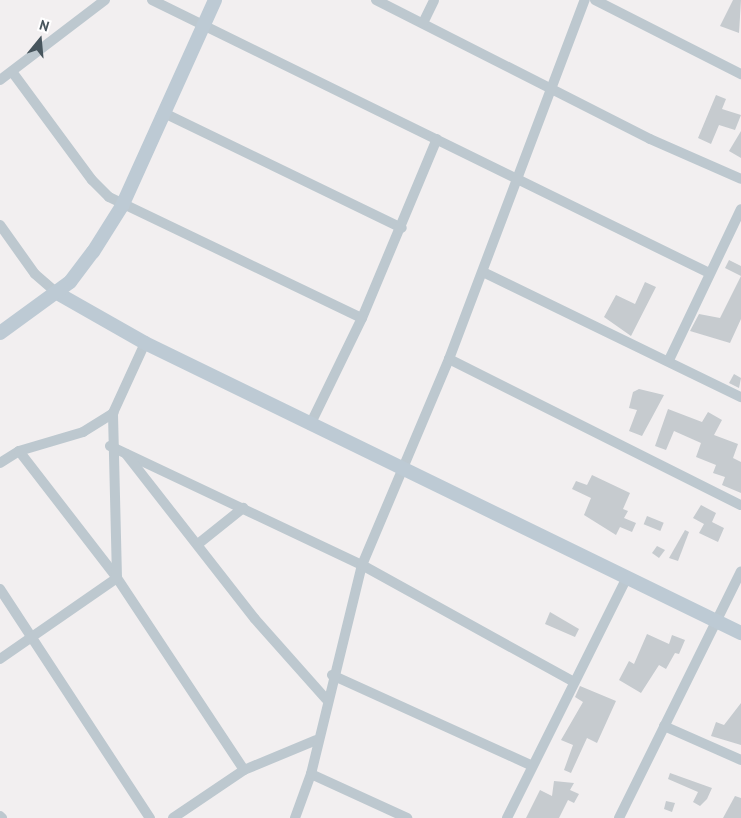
<!DOCTYPE html>
<html>
<head>
<meta charset="utf-8">
<style>
  body { margin:0 }
  #map { position:relative; width:741px; height:818px; overflow:hidden; background:#f2eff0; font-family:"PT Sans",sans-serif }
  div>[style] { position:absolute }
  [style*='--x'] { left:calc(var(--x)*1px); top:calc(var(--y)*1px); width:calc(var(--w)*1px); rotate:calc(var(--a)*1deg) }
  .building>* { inset:0; background:#c6cbcf; transform-origin:0 0 }
  .street>* { height:10px; margin:-5px; padding:0 5px; transform-origin:5px; border-radius:5px; background:#bdc8cf }
  .secondary>* { height:14px; margin:-7px; padding:0 7px; transform-origin:7px; border-radius:7px; background:#bdcad4 }
  span { translate:-50% -50%; white-space:nowrap; text-align:center; line-height:1.15; -webkit-text-stroke:5px #fff; paint-order:stroke }
  .north { position:absolute; left:15px; top:15px; width:50px; height:50px; -webkit-text-stroke:4px #fff; paint-order:stroke; rotate:17deg; font-size:14px; font-weight:700; line-height:20px; text-align:center; color:#47555d }
  .north::after { content:''; display:block; margin:auto; width:18px; height:22px; background:#47555d; clip-path:polygon(50% 0,100% 100%,50% 72%,0 100%) }
</style>
</head>
<body>
<div id="map">
  <div class="building">
    <i style="clip-path:polygon(733px 0,741px 0,739px 33px,720px 26px)"></i>
    <i style="clip-path:polygon(716px 95px,726px 99px,722px 109px,741px 115px,735px 130px,719px 125px,711px 144px,698px 138px)"></i>
    <i style="clip-path:polygon(741px 131px,741px 158px,729px 151px)"></i>
    <i style="clip-path:polygon(729px 260px,741px 266px,741px 319px,730px 343px,690px 331px,699px 314px,720px 318px,741px 276px,725px 268px)"></i>
    <i style="clip-path:polygon(645px 282px,656px 287px,631px 336px,604px 317px,616px 295px,635px 304px)"></i>
    <i style="clip-path:polygon(734px 374px,741px 378px,739px 388px,729px 383px)"></i>
    <i style="clip-path:polygon(639px 389px,664px 395px,642px 436px,629px 431px,637px 410px,629px 408px,633px 392px)"></i>
    <i style="clip-path:polygon(668px 409px,702px 422px,708px 412px,722px 420px,714px 435px,738px 444px,733px 458px,741px 462px,741px 493px,722px 485px,725px 477px,713px 473px,716px 465px,696px 457px,701px 443px,674px 431px,666px 450px,655px 446px)"></i>
    <i style="clip-path:polygon(592px 475px,630px 493px,623px 509px,628px 511px,624px 518px,636px 523px,632px 532px,620px 527px,616px 535px,584px 515px,591px 498px,572px 489px,576px 481px,587px 485px)"></i>
    <i style="clip-path:polygon(701px 505px,716px 513px,712px 522px,724px 528px,718px 542px,699px 533px,704px 524px,693px 518px)"></i>
    <i style="left:647px;top:516px;width:18px;height:9px;rotate:22deg"></i>
    <i style="clip-path:polygon(685px 530px,689px 532px,678px 561px,669px 558px)"></i>
    <i style="clip-path:polygon(657px 546px,665px 550px,659px 558px,652px 553px)"></i>
    <i style="clip-path:polygon(550px 612px,579px 629px,575px 637px,545px 624px)"></i>
    <i style="clip-path:polygon(647px 634px,669px 644px,672px 635px,685px 640px,679px 654px,675px 653px,666px 669px,659px 665px,641px 693px,619px 680px,629px 661px,634px 664px)"></i>
    <i style="clip-path:polygon(580px 686px,616px 701px,597px 743px,587px 738px,571px 773px,564px 770px,573px 745px,561px 740px,583px 702px,575px 697px)"></i>
    <i style="clip-path:polygon(741px 703px,741px 745px,711px 736px,716px 722px,724px 725px)"></i>
    <i style="clip-path:polygon(670px 773px,712px 788px,707px 799px,700px 806px,693px 802px,698px 792px,668px 779px)"></i>
    <i style="clip-path:polygon(554px 781px,574px 783px,570px 790px,579px 794px,574px 803px,568px 800px,559px 818px,526px 818px,540px 790px,552px 796px)"></i>
    <i style="clip-path:polygon(735px 796px,741px 798px,741px 818px,723px 818px)"></i>
    <i style="clip-path:polygon(666px 801px,675px 803px,672px 812px,664px 809px)"></i>
  </div>
  <div class="street">
    <i style="--x:152;--y:0;--w:620;--a:26.11"></i>
    <i style="--x:376;--y:0;--w:307;--a:26.9"></i>
    <i style="--x:650;--y:139;--w:99;--a:23.7"></i>
    <i style="--x:595;--y:0;--w:164;--a:26.9"></i>
    <i style="--x:423;--y:23;--w:25;--a:-64"></i>
    <i style="--x:13;--y:73;--w:133;--a:53.6"></i>
    <i style="--x:92;--y:180;--w:24;--a:45"></i>
    <i style="--x:109;--y:197;--w:280;--a:25.6"></i>
    <i style="--x:0;--y:80;--w:132;--a:-37.3"></i>
    <i style="--x:164;--y:113;--w:264;--a:25.8"></i>
    <i style="--x:0;--y:225;--w:60;--a:54.5"></i>
    <i style="--x:35;--y:274;--w:29;--a:41"></i>
    <i style="--x:483;--y:272;--w:287;--a:25.9"></i>
    <i style="--x:449;--y:359;--w:326;--a:26.6"></i>
    <i style="--x:669;--y:360;--w:167;--a:-64.5"></i>
    <i style="--x:310;--y:425;--w:119;--a:-64.1"></i>
    <i style="--x:362;--y:318;--w:194;--a:-67.3"></i>
    <i style="--x:110;--y:446;--w:279;--a:25.3"></i>
    <i style="--x:362;--y:565;--w:242;--a:28.9"></i>
    <i style="--x:19;--y:451;--w:160;--a:52.3"></i>
    <i style="--x:117;--y:578;--w:230;--a:56.5"></i>
    <i style="--x:126;--y:454;--w:209;--a:52"></i>
    <i style="--x:255;--y:619;--w:107;--a:48.4"></i>
    <i style="--x:0;--y:463;--w:22;--a:-32"></i>
    <i style="--x:19;--y:451;--w:67;--a:-16.5"></i>
    <i style="--x:83;--y:432;--w:36;--a:-32"></i>
    <i style="--x:198;--y:544;--w:58;--a:-38.7"></i>
    <i style="--x:0;--y:589;--w:274;--a:56.8"></i>
    <i style="--x:0;--y:659;--w:142;--a:-34.7"></i>
    <i style="--x:117;--y:578;--w:165;--a:-91.4"></i>
    <i style="--x:113;--y:413;--w:77;--a:-65.4"></i>
    <i style="--x:332;--y:675;--w:217;--a:24.4"></i>
    <i style="--x:664;--y:726;--w:84;--a:23.8"></i>
    <i style="--x:311;--y:774;--w:106;--a:24.6"></i>
    <i style="--x:0;--y:816;--w:3;--a:45"></i>
    <i style="--x:173;--y:818;--w:86;--a:-34.1"></i>
    <i style="--x:244;--y:770;--w:78;--a:-22.6"></i>
    <i style="--x:295;--y:818;--w:47;--a:-70"></i>
    <i style="--x:311;--y:774;--w:215;--a:-76.3"></i>
    <i style="--x:362;--y:565;--w:224;--a:-67.1"></i>
    <i style="--x:449;--y:359;--w:384;--a:-69.3"></i>
    <i style="--x:507;--y:818;--w:267;--a:-63.5"></i>
    <i style="--x:619;--y:818;--w:275;--a:-63.7"></i>
  </div>
  <div class="secondary">
    <i style="--x:57;--y:293;--w:101;--a:29.6"></i>
    <i style="--x:145;--y:343;--w:663;--a:25.95"></i>
    <i style="--x:0;--y:333;--w:87;--a:-36.1"></i>
    <i style="--x:70;--y:282;--w:38;--a:-53"></i>
    <i style="--x:93;--y:252;--w:54;--a:-57.8"></i>
    <i style="--x:122;--y:206;--w:226;--a:-65.7"></i>
  </div>
  <div class="north">N</div>
</div>
</body>
</html>
